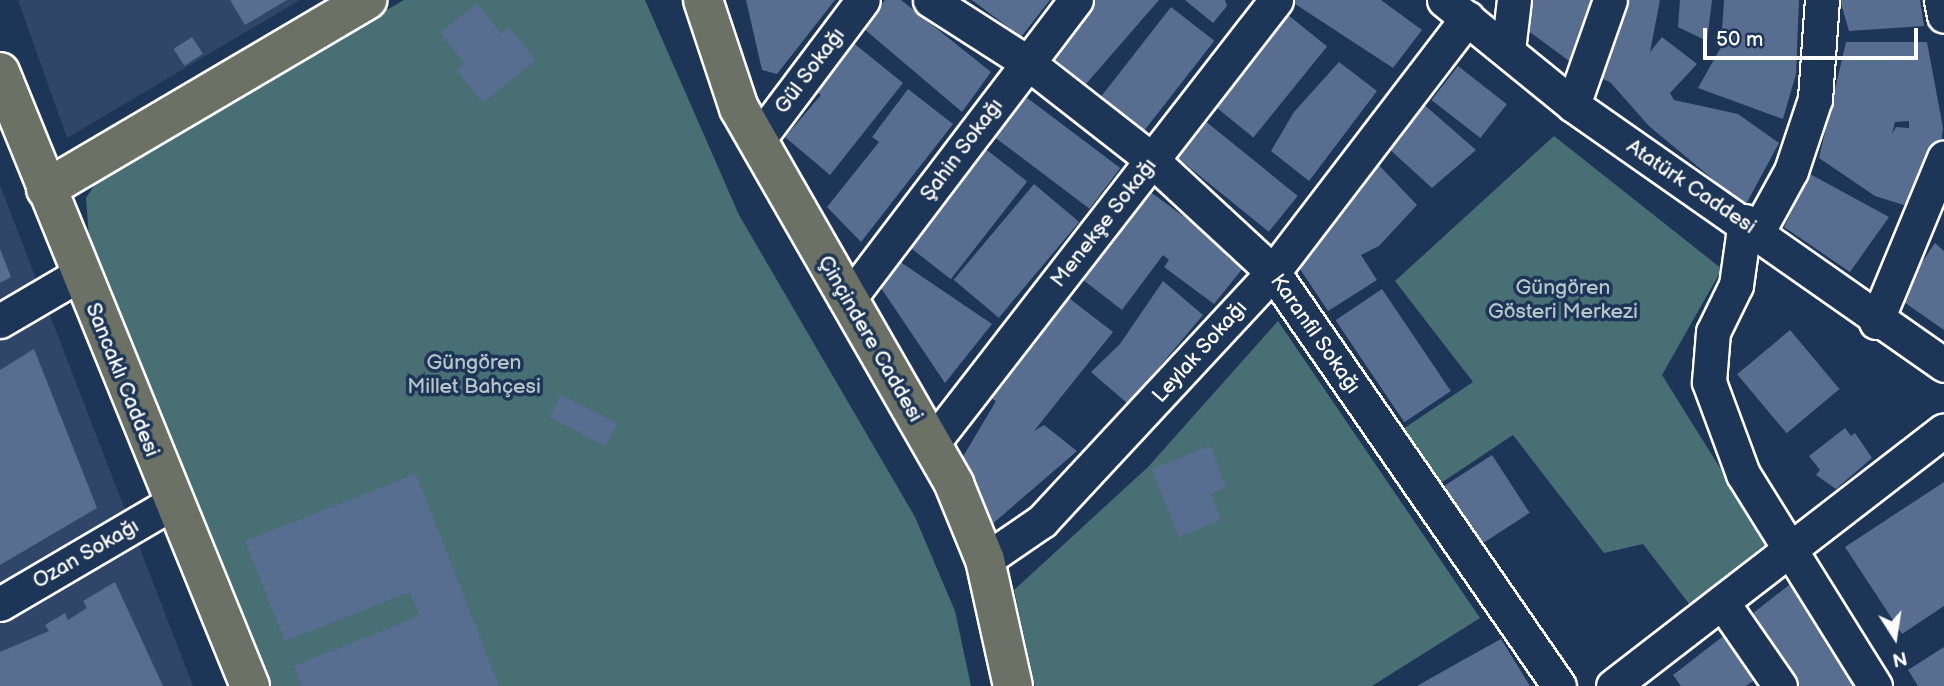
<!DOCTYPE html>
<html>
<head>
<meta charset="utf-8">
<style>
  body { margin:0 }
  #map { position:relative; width:1944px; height:686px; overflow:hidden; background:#1d3557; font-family:"Balsamiq Sans",sans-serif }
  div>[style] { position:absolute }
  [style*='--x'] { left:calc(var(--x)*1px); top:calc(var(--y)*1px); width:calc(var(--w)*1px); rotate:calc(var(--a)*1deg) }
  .built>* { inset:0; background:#2f4668 }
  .green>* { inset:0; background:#486f74 }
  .building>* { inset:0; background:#586e91; transform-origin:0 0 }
  .roads { filter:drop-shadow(2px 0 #fff) drop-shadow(-2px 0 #fff) drop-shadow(0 2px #fff) drop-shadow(0 -2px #fff) }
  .minor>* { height:33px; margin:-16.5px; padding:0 16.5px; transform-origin:16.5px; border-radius:16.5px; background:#1d3557 }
  .major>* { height:38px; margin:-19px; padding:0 19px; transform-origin:19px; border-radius:19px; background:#6b7165 }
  span { translate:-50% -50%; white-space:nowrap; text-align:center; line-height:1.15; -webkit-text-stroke:7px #1d3557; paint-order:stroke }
  .street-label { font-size:21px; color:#fff }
  .park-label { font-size:21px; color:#b6c5c7 }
  .north { position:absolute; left:1860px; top:602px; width:70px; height:70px; -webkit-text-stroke:5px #1d3557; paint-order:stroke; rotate:168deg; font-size:19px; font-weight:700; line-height:28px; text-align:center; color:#fff }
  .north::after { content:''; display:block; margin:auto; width:24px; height:32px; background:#fff; clip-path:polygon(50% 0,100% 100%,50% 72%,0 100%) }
  .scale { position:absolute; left:1703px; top:28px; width:215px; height:32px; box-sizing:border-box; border:4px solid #fff; border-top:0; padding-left:9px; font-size:21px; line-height:24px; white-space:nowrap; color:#fff; -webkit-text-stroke:5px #1d3557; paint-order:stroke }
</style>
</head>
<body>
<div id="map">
  <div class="built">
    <i style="clip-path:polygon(18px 0,300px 0,67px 138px)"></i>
    <i style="clip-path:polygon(0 185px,68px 362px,193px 686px,0 686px)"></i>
  </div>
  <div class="green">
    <i style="clip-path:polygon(404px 0,645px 0,739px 215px,915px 517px,955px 611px,971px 686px,268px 686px,90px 252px,86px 198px,101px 175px)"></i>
    <i style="clip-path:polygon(1554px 136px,1722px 269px,1662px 375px,1767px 543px,1690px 605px,1643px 544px,1604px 553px,1513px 435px,1432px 489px,1394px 435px,1473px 382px,1395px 281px)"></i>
    <i style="clip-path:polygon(1278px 321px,1480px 618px,1372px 686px,1035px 686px,1014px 590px,1148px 467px)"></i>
  </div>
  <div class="building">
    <i style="clip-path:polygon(230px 0,287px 0,245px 25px)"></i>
    <i style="clip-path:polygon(746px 0,835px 0,777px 74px,762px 70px)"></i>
    <i style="clip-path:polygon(885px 0,901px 0,991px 72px,962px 112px,863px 28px)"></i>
    <i style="clip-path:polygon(972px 0,1050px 0,1021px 37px)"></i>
    <i style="clip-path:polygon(1088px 0,1159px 0,1086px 84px,1047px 53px)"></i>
    <i style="clip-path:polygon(1185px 0,1225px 0,1227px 6px,1213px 23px)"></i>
    <i style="clip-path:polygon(1289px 0,1381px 0,1422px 30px,1393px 68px)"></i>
    <i style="clip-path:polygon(1528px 0,1591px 0,1572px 63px,1523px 27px)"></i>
    <i style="clip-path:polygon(1622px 0,1660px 0,1650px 52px,1662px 37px,1697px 64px,1670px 93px,1674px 100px,1738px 114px,1779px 143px,1745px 206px,1649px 126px,1610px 82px,1595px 76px)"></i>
    <i style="clip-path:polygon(1680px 0,1712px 0,1707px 41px,1678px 27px)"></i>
    <i style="clip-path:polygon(1724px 0,1799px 0,1796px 74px,1783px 119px,1698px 88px,1721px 47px)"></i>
    <i style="clip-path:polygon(1840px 0,1920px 0,1924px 26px,1849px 31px)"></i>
    <i style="clip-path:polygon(477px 3px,501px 34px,509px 27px,536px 60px,483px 103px,456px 70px,464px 63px,440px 33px)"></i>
    <i style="left:1171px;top:7px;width:55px;height:116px;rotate:38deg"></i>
    <i style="left:1282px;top:10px;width:58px;height:117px;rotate:39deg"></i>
    <i style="left:192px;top:37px;width:20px;height:22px;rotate:57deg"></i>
    <i style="clip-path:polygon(851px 41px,903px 83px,830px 175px,785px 137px,821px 95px,813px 89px)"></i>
    <i style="clip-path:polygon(evenodd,1846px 42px,1927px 42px,1943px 128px,1940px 151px,1904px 205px,1875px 196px,1819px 158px,1846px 42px,1909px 121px,1909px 128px,1896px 127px,1892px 134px,1895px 122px,1909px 121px)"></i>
    <i style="clip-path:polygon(1339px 62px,1377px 91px,1309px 181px,1271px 151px,1294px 112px)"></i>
    <i style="left:1458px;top:66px;width:62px;height:43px;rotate:38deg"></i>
    <i style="clip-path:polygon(908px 89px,953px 124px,861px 242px,827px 207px,879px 142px,872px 137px)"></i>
    <i style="left:1026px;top:97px;width:118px;height:51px;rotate:37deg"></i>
    <i style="clip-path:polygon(1421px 102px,1476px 150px,1432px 188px,1387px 147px)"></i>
    <i style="left:1199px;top:116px;width:127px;height:46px;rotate:39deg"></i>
    <i style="left:983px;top:147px;width:56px;height:124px;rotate:38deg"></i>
    <i style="clip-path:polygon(1375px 161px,1417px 205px,1379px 246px,1361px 255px,1377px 280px,1328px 311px,1296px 263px)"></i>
    <i style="clip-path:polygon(1810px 174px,1889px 217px,1850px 272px,1784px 227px)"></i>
    <i style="left:1034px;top:184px;width:59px;height:125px;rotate:40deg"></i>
    <i style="clip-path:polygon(1145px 188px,1247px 263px,1214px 304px,1164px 267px,1169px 260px,1163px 255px,1122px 310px,1078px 276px)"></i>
    <i style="clip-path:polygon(1935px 243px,1944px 251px,1944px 330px,1898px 298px)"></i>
    <i style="clip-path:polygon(0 249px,11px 277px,0 283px)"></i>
    <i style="clip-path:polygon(896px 259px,992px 324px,945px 383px,877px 282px)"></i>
    <i style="clip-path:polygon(1163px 281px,1203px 315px,1128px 404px,1091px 372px,1120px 344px)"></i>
    <i style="left:1382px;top:289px;width:123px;height:56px;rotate:56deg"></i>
    <i style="clip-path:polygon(1065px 295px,1113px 332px,1034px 431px,1044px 425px,1077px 451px,990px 526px,961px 460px,996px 401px,989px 397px)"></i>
    <i style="left:1790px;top:330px;width:77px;height:69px;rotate:50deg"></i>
    <i style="clip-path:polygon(34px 349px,97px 508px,0 565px,0 370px)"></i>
    <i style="left:561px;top:395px;width:63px;height:25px;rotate:27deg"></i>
    <i style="clip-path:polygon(1845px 428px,1851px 436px,1855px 433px,1872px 458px,1836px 489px,1816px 475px,1820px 470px,1809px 456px)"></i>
    <i style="clip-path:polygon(1210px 446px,1226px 487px,1211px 494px,1221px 520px,1179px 537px,1152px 469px)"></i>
    <i style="left:1492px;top:455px;width:69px;height:58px;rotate:57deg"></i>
    <i style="clip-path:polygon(416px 474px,499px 686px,302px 686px,294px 666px,420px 616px,410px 592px,285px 641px,245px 541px)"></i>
    <i style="clip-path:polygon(1944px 482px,1944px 606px,1902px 634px,1845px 547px)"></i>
    <i style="clip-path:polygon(1798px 578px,1854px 686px,1796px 686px,1752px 614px)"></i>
    <i style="clip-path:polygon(115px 582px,163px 686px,0 686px,0 652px,49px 631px,45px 625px,65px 613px,68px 620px,76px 615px,87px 608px,83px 601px)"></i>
    <i style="clip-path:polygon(1726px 634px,1757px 678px,1746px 686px,1681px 686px,1673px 675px)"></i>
    <i style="clip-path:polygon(1501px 639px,1530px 686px,1417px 686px,1463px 660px)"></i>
    <i style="clip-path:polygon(1944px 647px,1944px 686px,1918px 686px,1908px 670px)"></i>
  </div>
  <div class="roads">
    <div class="minor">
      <i style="--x:930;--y:0;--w:117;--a:32.7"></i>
      <i style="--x:1028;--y:63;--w:157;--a:38"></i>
      <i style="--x:1152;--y:160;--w:165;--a:42.8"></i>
      <i style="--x:1273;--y:272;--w:503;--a:55.36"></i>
      <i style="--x:1444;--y:0;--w:166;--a:39.1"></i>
      <i style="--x:1573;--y:105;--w:453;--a:35"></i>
      <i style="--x:1941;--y:0;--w:16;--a:79"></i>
      <i style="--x:1508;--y:50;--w:50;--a:-83.2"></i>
      <i style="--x:1573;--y:105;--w:111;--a:-70.6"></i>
      <i style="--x:757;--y:141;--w:176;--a:-53.1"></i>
      <i style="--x:1745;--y:221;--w:65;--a:98"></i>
      <i style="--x:1736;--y:285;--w:52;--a:116.1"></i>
      <i style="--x:1713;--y:332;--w:50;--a:94.6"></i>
      <i style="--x:1709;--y:382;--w:98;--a:69.7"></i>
      <i style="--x:1743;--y:474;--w:250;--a:58.1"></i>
      <i style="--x:1758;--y:231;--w:68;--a:-61.2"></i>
      <i style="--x:1791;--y:171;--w:76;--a:-71.6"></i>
      <i style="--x:1815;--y:99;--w:99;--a:-86"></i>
      <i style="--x:848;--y:300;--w:377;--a:-52.8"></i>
      <i style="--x:0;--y:321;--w:93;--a:-30.4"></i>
      <i style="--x:1876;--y:322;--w:178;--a:-67.5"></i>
      <i style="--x:931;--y:445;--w:563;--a:-52.21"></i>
      <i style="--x:985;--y:560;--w:69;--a:-34.4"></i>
      <i style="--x:1042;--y:521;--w:340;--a:-47.1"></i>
      <i style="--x:1273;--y:272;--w:320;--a:-52.6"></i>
      <i style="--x:1722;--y:602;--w:102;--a:55.4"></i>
      <i style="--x:0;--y:604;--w:199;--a:-30.4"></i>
      <i style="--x:1613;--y:686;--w:418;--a:-37.7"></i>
    </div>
    <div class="major">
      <i style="--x:703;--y:0;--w:114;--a:71.6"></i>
      <i style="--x:739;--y:108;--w:433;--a:60.2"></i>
      <i style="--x:954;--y:484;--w:82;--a:67.8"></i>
      <i style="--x:985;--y:560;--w:129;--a:77.5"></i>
      <i style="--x:0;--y:72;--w:663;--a:67.85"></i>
      <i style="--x:46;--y:189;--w:373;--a:-30.5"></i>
    </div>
  </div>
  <div class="street-label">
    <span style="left:810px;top:71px;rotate:-53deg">Gül Sokağı</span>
    <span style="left:962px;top:150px;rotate:-53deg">Şahin Sokağı</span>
    <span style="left:1691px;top:187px;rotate:34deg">Atatürk Caddesi</span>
    <span style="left:1104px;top:223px;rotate:-52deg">Menekşe Sokağı</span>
    <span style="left:1315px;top:334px;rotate:55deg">Karanfil Sokağı</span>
    <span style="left:870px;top:339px;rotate:60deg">Çinçindere Caddesi</span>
    <span style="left:1200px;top:352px;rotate:-48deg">Leylak Sokağı</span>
    <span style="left:122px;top:380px;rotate:68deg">Sancaklı Caddesi</span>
    <span style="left:86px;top:554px;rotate:-30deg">Ozan Sokağı</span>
  </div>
  <div class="park-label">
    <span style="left:1563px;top:300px">Güngören<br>Gösteri Merkezi</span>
    <span style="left:474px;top:375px">Güngören<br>Millet Bahçesi</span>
  </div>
  <div class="north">N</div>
  <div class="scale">50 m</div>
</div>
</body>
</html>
